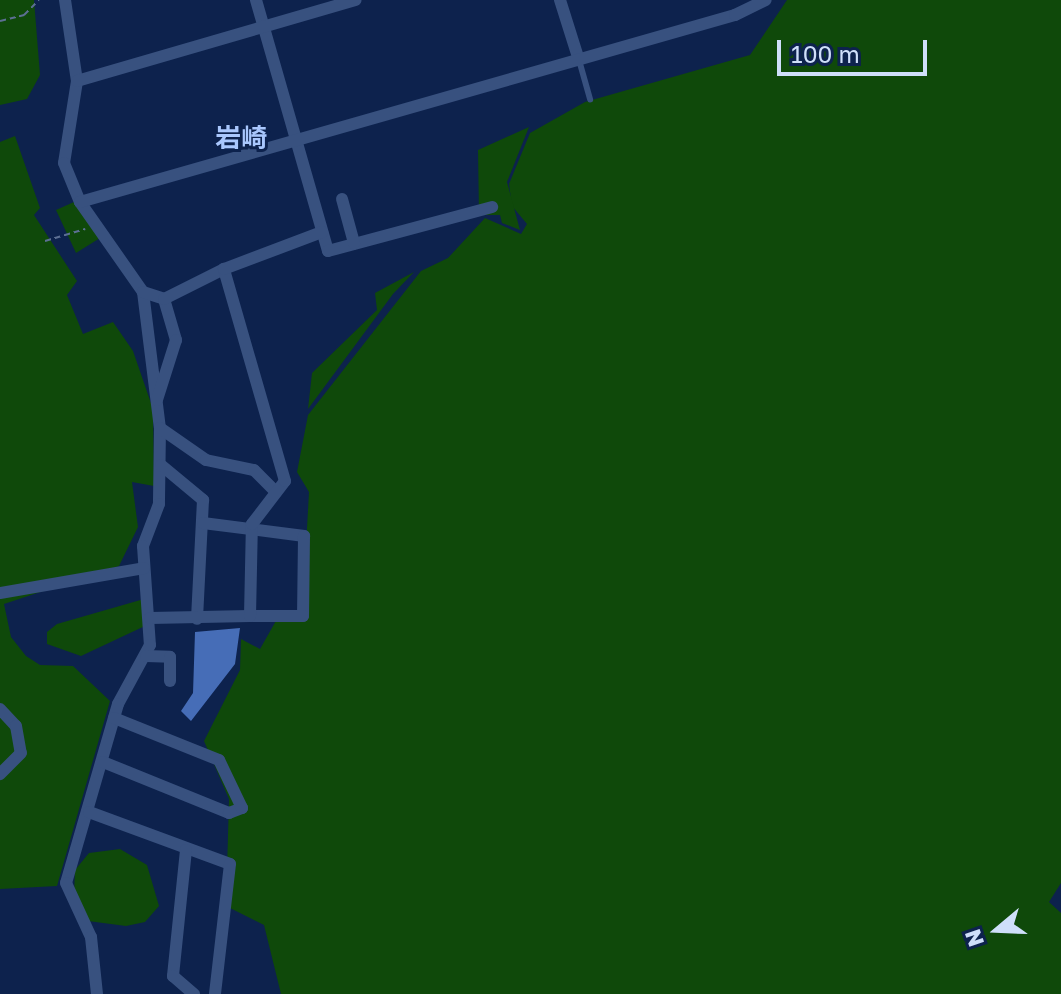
<!DOCTYPE html>
<html>
<head>
<meta charset="utf-8">
<style>
  body { margin:0 }
  #map { position:relative; width:1061px; height:994px; overflow:hidden; background:#0d224d; font-family:"Golos Text","Noto Sans JP",sans-serif }
  div>[style] { position:absolute }
  [style*='--x'] { left:calc(var(--x)*1px); top:calc(var(--y)*1px); width:calc(var(--w)*1px); rotate:calc(var(--a)*1deg) }
  .green>* { inset:0; background:#0f490a }
  .water>* { inset:0; background:#466db7 }
  .path>* { height:2px; margin-top:-1px; transform-origin:0; background:repeating-linear-gradient(90deg,#5c6f93 0 6px,transparent 0 10px) }
  .lane>* { height:6px; margin:-3px; padding:0 3px; transform-origin:3px; border-radius:3px; background:#38517f }
  .street>* { height:12px; margin:-6px; padding:0 6px; transform-origin:6px; border-radius:6px; background:#38517f }
  span { translate:-50% -50%; white-space:nowrap; text-align:center; line-height:1.15; -webkit-text-stroke:6px #0d224d; paint-order:stroke }
  .quarter-label { font-size:26px; color:#a9c7fd; font-weight:700 }
  .north { position:absolute; left:957px; top:890px; width:80px; height:80px; -webkit-text-stroke:6px #0d224d; paint-order:stroke; rotate:251deg; font-size:22px; font-weight:700; line-height:32px; text-align:center; color:#cfdffa }
  .north::after { content:''; display:block; margin:auto; width:28px; height:36px; background:#cfdffa; clip-path:polygon(50% 0,100% 100%,50% 72%,0 100%) }
  .scale { position:absolute; left:777px; top:40px; width:150px; height:36px; box-sizing:border-box; border:4px solid #cfdffa; border-top:0; padding-left:10px; font-size:24px; line-height:28px; white-space:nowrap; color:#cfdffa; -webkit-text-stroke:6px #0d224d; paint-order:stroke }
</style>
</head>
<body>
<div id="map">
  <div class="green">
    <i style="clip-path:polygon(0 0,34px 0,40px 75px,27px 99px,0 105px)"></i>
    <i style="clip-path:polygon(787px 0,1061px 0,1061px 883px,1049px 902px,1061px 913px,1061px 994px,281px 994px,264px 925px,226px 906px,229px 799px,204px 741px,240px 670px,241px 639px,260px 649px,277px 619px,302px 618px,309px 492px,297px 472px,308px 415px,421px 271px,448px 258px,485px 218px,521px 234px,527px 224px,512px 206px,509px 184px,530px 133px,585px 102px,750px 55px)"></i>
    <i style="clip-path:polygon(529px 127px,507px 182px,520px 230px,502px 223px,500px 215px,479px 215px,478px 150px)"></i>
    <i style="clip-path:polygon(15px 136px,40px 208px,34px 215px,77px 281px,67px 295px,83px 334px,113px 322px,133px 351px,153px 409px,154px 486px,132px 482px,138px 527px,119px 566px,4px 604px,11px 637px,26px 656px,40px 665px,73px 666px,110px 701px,57px 886px,0 889px,0 142px)"></i>
    <i style="clip-path:polygon(74px 202px,100px 238px,76px 253px,56px 210px)"></i>
    <i style="clip-path:polygon(414px 272px,393px 294px,308px 409px,312px 373px,377px 310px,375px 293px)"></i>
    <i style="clip-path:polygon(144px 599px,147px 625px,81px 656px,47px 644px,47px 632px,57px 624px)"></i>
    <i style="clip-path:polygon(120px 849px,147px 865px,159px 906px,145px 922px,126px 926px,88px 921px,74px 897px,75px 870px,89px 853px)"></i>
  </div>
  <div class="water">
    <i style="clip-path:polygon(240px 628px,235px 664px,191px 721px,181px 711px,193px 693px,195px 632px)"></i>
  </div>
  <div class="path">
    <i style="--x:0;--y:21;--w:25;--a:-14"></i>
    <i style="--x:24;--y:15;--w:21;--a:-45"></i>
    <i style="--x:45;--y:241;--w:42;--a:-16.7"></i>
  </div>
  <div class="lane">
    <i style="--x:579;--y:60;--w:41;--a:74.2"></i>
  </div>
  <div class="street">
    <i style="--x:65;--y:0;--w:82;--a:81.6"></i>
    <i style="--x:77;--y:81;--w:83;--a:99"></i>
    <i style="--x:64;--y:163;--w:42;--a:67.7"></i>
    <i style="--x:80;--y:202;--w:110;--a:55"></i>
    <i style="--x:143;--y:292;--w:137;--a:82.9"></i>
    <i style="--x:160;--y:428;--w:76;--a:90.8"></i>
    <i style="--x:159;--y:504;--w:45;--a:110.9"></i>
    <i style="--x:143;--y:546;--w:99;--a:86"></i>
    <i style="--x:150;--y:645;--w:67;--a:118.5"></i>
    <i style="--x:118;--y:704;--w:186;--a:106.2"></i>
    <i style="--x:66;--y:883;--w:60;--a:65.2"></i>
    <i style="--x:91;--y:937;--w:57;--a:84"></i>
    <i style="--x:256;--y:0;--w:261;--a:74"></i>
    <i style="--x:328;--y:251;--w:170;--a:-15"></i>
    <i style="--x:560;--y:0;--w:60;--a:72.5"></i>
    <i style="--x:77;--y:81;--w:290;--a:-16.2"></i>
    <i style="--x:342;--y:199;--w:46;--a:74.7"></i>
    <i style="--x:80;--y:202;--w:681;--a:-15.93"></i>
    <i style="--x:735;--y:15;--w:34;--a:-26"></i>
    <i style="--x:143;--y:292;--w:22;--a:18"></i>
    <i style="--x:164;--y:299;--w:43;--a:73.7"></i>
    <i style="--x:176;--y:340;--w:63;--a:107.6"></i>
    <i style="--x:164;--y:299;--w:67;--a:-26.6"></i>
    <i style="--x:160;--y:428;--w:56;--a:34.8"></i>
    <i style="--x:206;--y:460;--w:49;--a:11.8"></i>
    <i style="--x:254;--y:470;--w:31;--a:45"></i>
    <i style="--x:161;--y:465;--w:55;--a:39.8"></i>
    <i style="--x:203;--y:500;--w:119;--a:92.9"></i>
    <i style="--x:203;--y:523;--w:102;--a:7.3"></i>
    <i style="--x:304;--y:536;--w:80;--a:90.7"></i>
    <i style="--x:303;--y:616;--w:53;--a:180"></i>
    <i style="--x:0;--y:593;--w:146;--a:-9.8"></i>
    <i style="--x:150;--y:618;--w:100;--a:-1.1"></i>
    <i style="--x:250;--y:616;--w:92;--a:-88.8"></i>
    <i style="--x:252;--y:524;--w:54;--a:-52.5"></i>
    <i style="--x:285;--y:481;--w:221;--a:-106.1"></i>
    <i style="--x:224;--y:269;--w:105;--a:-20.7"></i>
    <i style="--x:146;--y:656;--w:24;--a:2"></i>
    <i style="--x:170;--y:657;--w:24;--a:90"></i>
    <i style="--x:0;--y:709;--w:23;--a:47"></i>
    <i style="--x:16;--y:726;--w:27;--a:80"></i>
    <i style="--x:21;--y:753;--w:30;--a:135"></i>
    <i style="--x:103;--y:762;--w:136;--a:22"></i>
    <i style="--x:229;--y:813;--w:14;--a:-21"></i>
    <i style="--x:242;--y:808;--w:53;--a:-115.6"></i>
    <i style="--x:219;--y:760;--w:113;--a:-158.2"></i>
    <i style="--x:89;--y:812;--w:150;--a:20.2"></i>
    <i style="--x:230;--y:864;--w:131;--a:96.6"></i>
    <i style="--x:186;--y:850;--w:127;--a:95.9"></i>
    <i style="--x:173;--y:976;--w:28;--a:41"></i>
  </div>
  <div class="quarter-label">
    <span style="left:241px;top:138px">岩崎</span>
  </div>
  <div class="north">N</div>
  <div class="scale">100 m</div>
</div>
</body>
</html>
